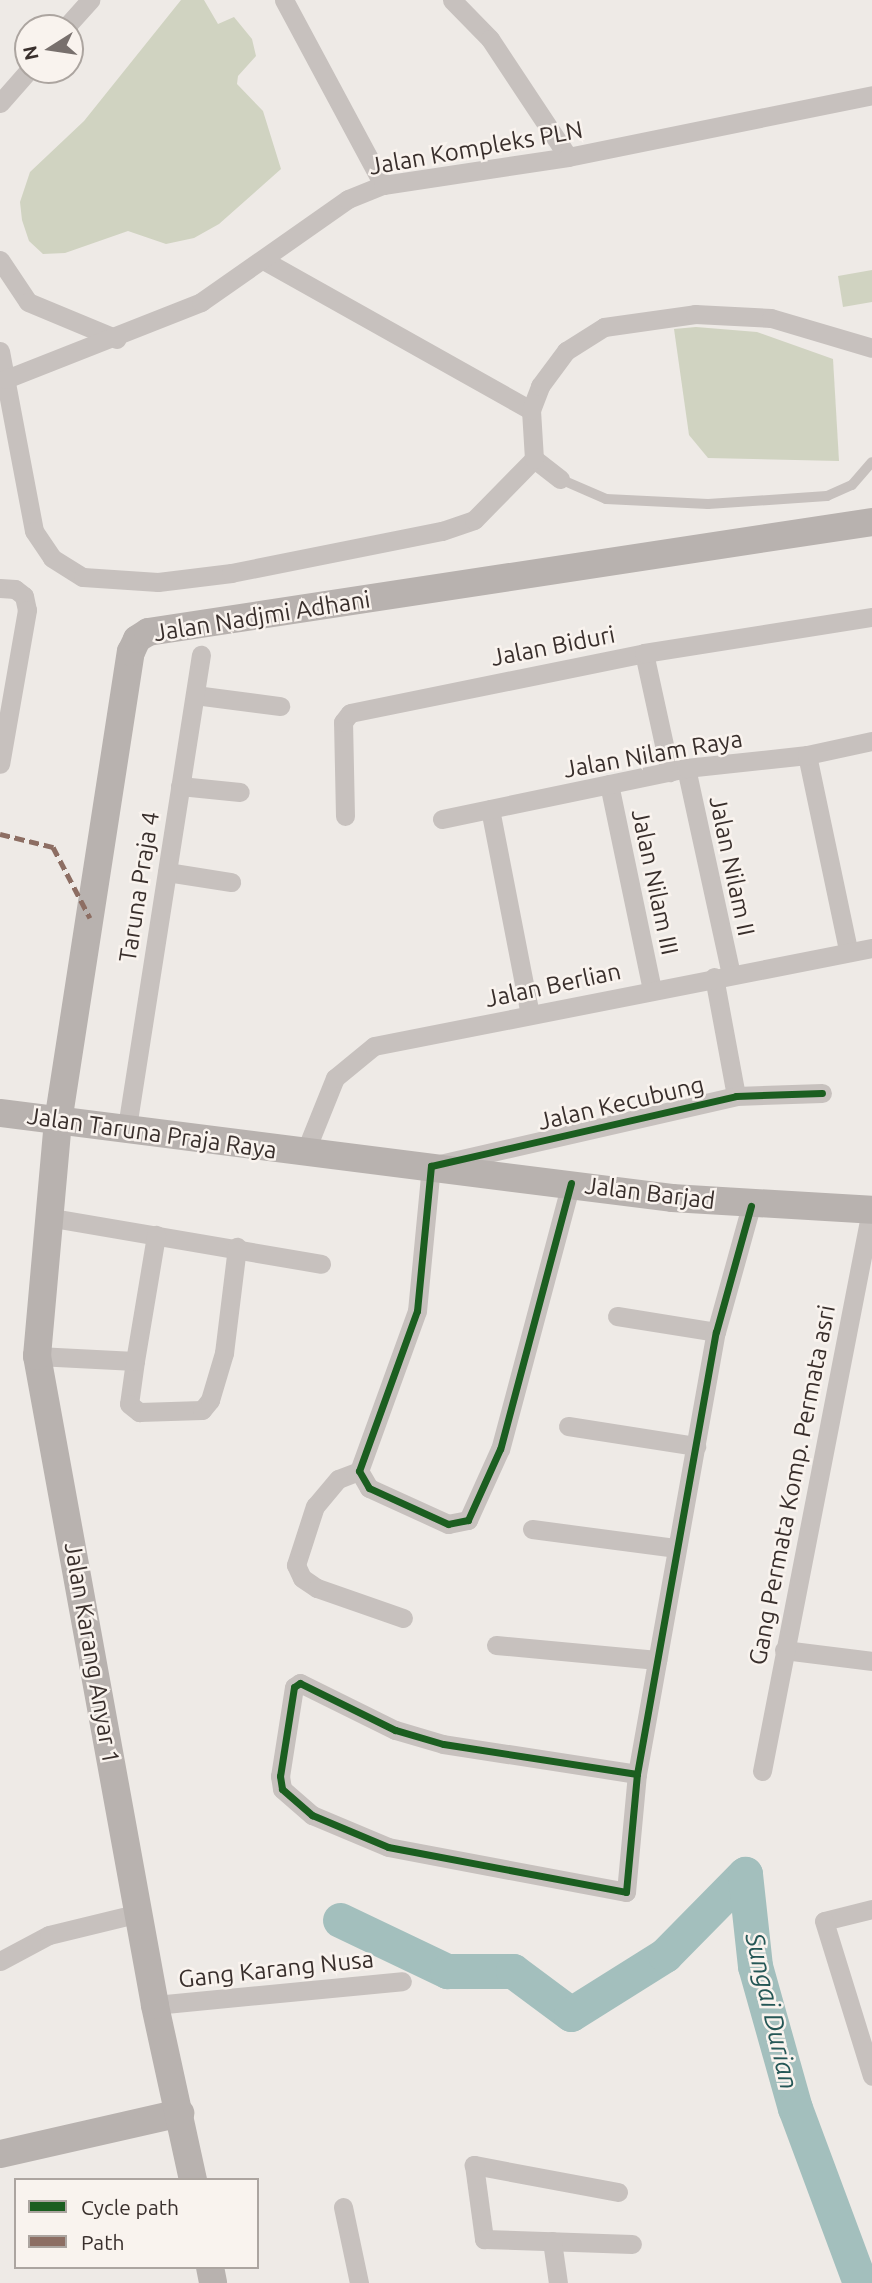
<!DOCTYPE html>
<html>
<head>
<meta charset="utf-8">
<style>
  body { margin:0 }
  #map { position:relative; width:872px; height:2283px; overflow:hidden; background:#eeeae6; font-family:Ubuntu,sans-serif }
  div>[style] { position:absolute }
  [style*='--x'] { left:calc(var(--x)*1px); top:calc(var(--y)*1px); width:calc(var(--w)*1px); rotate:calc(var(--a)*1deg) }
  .green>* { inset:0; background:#d0d3c1 }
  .river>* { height:35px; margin:-17.5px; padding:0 17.5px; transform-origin:17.5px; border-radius:17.5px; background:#a3bfbd }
  .lane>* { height:10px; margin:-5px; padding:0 5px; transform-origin:5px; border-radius:5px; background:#c7c1be }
  .street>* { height:19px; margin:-9.5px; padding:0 9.5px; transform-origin:9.5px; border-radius:9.5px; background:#c7c1be }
  .secondary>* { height:28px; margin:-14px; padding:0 14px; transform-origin:14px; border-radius:14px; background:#b8b2af }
  .quiet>* { height:5px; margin-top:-2.5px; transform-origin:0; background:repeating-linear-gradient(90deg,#8d6e63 0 10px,transparent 0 15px) }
  .cycleway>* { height:7px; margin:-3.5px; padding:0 3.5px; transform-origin:3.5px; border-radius:3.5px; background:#1b5e20 }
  span { translate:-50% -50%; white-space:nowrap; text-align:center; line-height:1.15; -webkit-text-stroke:5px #f9f3ee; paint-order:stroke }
  .street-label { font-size:24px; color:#392f2c }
  .water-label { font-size:26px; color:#255756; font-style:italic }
  .legend { position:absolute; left:14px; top:2178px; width:245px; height:91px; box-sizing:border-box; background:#f9f3ee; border:2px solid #aca5a0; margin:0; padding:9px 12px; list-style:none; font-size:21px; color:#392f2c }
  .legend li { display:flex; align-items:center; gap:14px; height:35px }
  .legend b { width:35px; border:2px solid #aca5a0 }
  .north { position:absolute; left:14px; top:14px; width:70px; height:70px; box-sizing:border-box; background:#f9f3ee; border:2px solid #aca5a0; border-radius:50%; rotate:258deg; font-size:19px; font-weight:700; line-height:28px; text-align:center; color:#392f2c }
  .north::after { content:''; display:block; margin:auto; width:24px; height:32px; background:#78706d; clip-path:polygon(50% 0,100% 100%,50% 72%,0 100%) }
</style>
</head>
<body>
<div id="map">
  <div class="green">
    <i style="clip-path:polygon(181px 0,204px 0,218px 24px,234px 17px,252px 39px,256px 56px,238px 76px,237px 84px,263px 111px,281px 169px,219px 224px,194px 238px,166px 244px,128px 231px,65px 253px,43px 254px,29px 241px,22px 220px,20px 202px,30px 172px,84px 121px)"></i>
    <i style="clip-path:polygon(872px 270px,872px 302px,843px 307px,838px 276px)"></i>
    <i style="clip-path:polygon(696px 327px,757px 332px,833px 359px,839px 461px,708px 458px,689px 435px,674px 329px)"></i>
  </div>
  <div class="river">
    <i style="--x:340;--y:1920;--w:119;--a:25.5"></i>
    <i style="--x:447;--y:1971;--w:66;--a:0"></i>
    <i style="--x:513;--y:1971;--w:72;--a:36.6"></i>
    <i style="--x:571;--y:2014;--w:111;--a:-32.1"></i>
    <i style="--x:665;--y:1955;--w:114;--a:-45.4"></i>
    <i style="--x:745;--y:1874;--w:93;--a:83.8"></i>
    <i style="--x:755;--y:1966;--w:148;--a:74.3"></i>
    <i style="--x:795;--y:2108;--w:187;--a:69.6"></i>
  </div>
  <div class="lane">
    <i style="--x:560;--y:479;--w:50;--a:23.5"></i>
    <i style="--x:606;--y:499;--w:102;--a:2.8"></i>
    <i style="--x:708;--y:504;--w:119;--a:-3.8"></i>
    <i style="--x:827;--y:496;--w:27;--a:-24"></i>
    <i style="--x:852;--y:485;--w:30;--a:-49"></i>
  </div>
  <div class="street">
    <i style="--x:284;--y:0;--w:210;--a:61.8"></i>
    <i style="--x:452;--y:0;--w:54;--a:45.7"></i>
    <i style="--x:490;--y:39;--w:141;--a:56.5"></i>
    <i style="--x:65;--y:28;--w:38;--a:-48"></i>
    <i style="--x:0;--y:103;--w:44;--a:-48.7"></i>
    <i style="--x:0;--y:260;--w:50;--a:56.3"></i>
    <i style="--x:28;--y:302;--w:96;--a:22.6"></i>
    <i style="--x:265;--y:261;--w:305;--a:29.3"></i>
    <i style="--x:0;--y:351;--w:183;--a:79.3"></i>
    <i style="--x:34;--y:531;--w:32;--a:56"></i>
    <i style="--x:52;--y:558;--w:36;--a:32"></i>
    <i style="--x:83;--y:577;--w:75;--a:3.8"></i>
    <i style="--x:158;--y:582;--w:74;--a:-7"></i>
    <i style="--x:231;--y:573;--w:215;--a:-11.3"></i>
    <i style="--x:442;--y:531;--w:34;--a:-19"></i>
    <i style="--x:474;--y:520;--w:86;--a:-45.5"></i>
    <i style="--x:6;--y:379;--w:210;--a:-21.5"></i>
    <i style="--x:201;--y:302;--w:179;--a:-35"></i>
    <i style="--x:348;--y:199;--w:38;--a:-22"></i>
    <i style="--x:383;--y:185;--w:187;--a:-8.6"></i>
    <i style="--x:568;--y:157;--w:310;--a:-11.5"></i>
    <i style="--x:560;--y:479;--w:33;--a:-142"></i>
    <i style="--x:534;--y:459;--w:49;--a:-93.5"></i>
    <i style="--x:531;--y:410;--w:26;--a:-69"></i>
    <i style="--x:540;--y:386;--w:44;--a:-53.4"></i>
    <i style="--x:566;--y:351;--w:45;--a:-32.3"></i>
    <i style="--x:604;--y:327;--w:92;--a:-8.1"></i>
    <i style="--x:695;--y:314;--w:76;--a:3"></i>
    <i style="--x:771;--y:318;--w:105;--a:16.5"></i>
    <i style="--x:0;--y:588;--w:15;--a:4"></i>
    <i style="--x:15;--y:589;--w:11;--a:38"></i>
    <i style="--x:24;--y:596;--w:14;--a:78"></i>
    <i style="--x:27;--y:610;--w:156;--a:99.9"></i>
    <i style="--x:644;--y:653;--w:122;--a:77.7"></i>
    <i style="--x:195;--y:695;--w:86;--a:7.4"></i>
    <i style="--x:807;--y:755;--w:199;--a:78.1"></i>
    <i style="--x:686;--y:768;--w:211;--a:77.7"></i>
    <i style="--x:609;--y:784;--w:210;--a:78.2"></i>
    <i style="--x:180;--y:786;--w:60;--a:5.7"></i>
    <i style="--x:490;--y:809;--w:209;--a:79"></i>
    <i style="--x:345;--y:816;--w:94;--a:-91.2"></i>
    <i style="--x:343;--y:722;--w:11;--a:-52"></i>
    <i style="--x:350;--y:713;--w:300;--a:-11.5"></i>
    <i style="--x:644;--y:653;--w:231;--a:-9"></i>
    <i style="--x:442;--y:819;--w:249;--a:-11.8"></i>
    <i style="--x:686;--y:768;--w:122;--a:-6.1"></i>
    <i style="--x:807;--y:755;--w:66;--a:-12.2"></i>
    <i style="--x:167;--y:872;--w:65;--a:8.9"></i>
    <i style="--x:714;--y:977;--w:121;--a:79.5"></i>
    <i style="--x:127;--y:1127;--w:478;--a:-81.1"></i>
    <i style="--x:304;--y:1155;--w:83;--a:-68.1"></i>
    <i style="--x:335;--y:1078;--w:50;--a:-39.4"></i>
    <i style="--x:374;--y:1046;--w:508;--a:-11.13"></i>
    <i style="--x:571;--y:1183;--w:275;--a:104.9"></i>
    <i style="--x:500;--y:1449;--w:78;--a:114.3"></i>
    <i style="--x:468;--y:1520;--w:20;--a:169"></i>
    <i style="--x:448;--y:1524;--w:87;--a:-155.5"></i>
    <i style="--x:369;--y:1488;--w:20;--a:-120"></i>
    <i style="--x:359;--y:1471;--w:170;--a:-70.1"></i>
    <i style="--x:417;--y:1311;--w:146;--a:-84.5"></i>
    <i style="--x:431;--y:1166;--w:313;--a:-12.9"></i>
    <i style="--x:736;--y:1096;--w:86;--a:-2"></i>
    <i style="--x:47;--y:1217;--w:278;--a:9.7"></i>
    <i style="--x:617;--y:1316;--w:100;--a:9.2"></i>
    <i style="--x:37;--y:1356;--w:98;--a:2.9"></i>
    <i style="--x:135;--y:1361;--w:43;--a:97.9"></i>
    <i style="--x:129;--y:1404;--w:13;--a:39"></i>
    <i style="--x:139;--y:1412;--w:63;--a:-1.8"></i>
    <i style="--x:202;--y:1410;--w:13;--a:-51"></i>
    <i style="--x:210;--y:1400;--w:49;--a:-73.4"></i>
    <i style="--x:224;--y:1353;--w:107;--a:-83"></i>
    <i style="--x:135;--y:1361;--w:128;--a:-80.5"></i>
    <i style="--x:568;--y:1426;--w:130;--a:8.9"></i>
    <i style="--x:359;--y:1471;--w:22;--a:159"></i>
    <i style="--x:338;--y:1479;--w:35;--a:130"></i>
    <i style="--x:315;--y:1506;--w:62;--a:107.9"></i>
    <i style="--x:296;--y:1565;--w:14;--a:65"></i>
    <i style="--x:302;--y:1578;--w:18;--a:34"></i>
    <i style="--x:317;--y:1588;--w:91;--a:19.2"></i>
    <i style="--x:532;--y:1529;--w:146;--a:7.5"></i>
    <i style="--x:496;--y:1645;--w:162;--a:5.3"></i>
    <i style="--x:784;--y:1650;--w:89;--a:7.1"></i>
    <i style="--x:762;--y:1771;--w:571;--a:-79"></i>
    <i style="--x:637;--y:1774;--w:196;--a:-171.2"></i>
    <i style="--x:443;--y:1744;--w:50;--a:-163.7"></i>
    <i style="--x:395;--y:1730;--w:106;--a:-153.7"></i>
    <i style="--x:300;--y:1683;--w:7;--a:146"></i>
    <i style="--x:294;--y:1687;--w:90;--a:98.9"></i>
    <i style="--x:280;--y:1776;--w:13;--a:81"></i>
    <i style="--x:282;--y:1789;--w:40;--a:41"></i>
    <i style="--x:312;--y:1815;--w:82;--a:22.8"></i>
    <i style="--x:388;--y:1847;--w:242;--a:10.7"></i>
    <i style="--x:626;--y:1892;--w:119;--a:-84.7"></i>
    <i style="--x:637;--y:1774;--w:449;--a:-79.9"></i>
    <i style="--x:716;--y:1332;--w:131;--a:-74.5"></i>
    <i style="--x:872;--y:1909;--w:49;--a:166"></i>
    <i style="--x:824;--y:1921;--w:162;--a:72.8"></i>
    <i style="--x:0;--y:1961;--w:55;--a:-28"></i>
    <i style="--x:49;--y:1935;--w:93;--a:-13.7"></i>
    <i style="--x:155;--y:2005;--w:248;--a:-5.5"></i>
    <i style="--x:618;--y:2192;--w:147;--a:-169.4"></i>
    <i style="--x:474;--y:2165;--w:75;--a:82.3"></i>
    <i style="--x:484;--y:2239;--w:148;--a:1.9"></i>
    <i style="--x:343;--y:2207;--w:78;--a:78.1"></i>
    <i style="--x:552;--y:2241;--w:42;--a:81.9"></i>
  </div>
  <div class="secondary">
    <i style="--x:0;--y:1113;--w:677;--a:7.21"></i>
    <i style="--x:672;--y:1198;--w:200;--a:3.4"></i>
    <i style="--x:0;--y:2154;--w:185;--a:-12.8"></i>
    <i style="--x:193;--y:2180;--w:179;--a:-102.3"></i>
    <i style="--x:155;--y:2005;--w:660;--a:-100.3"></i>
    <i style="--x:37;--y:1356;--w:235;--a:-84.9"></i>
    <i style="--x:58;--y:1122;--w:476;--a:-81.2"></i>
    <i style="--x:131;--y:652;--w:14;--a:-65"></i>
    <i style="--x:137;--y:639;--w:13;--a:-32"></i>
    <i style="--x:148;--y:632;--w:732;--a:-8.64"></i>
    <i style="--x:210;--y:2267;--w:16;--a:79"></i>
  </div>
  <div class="quiet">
    <i style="--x:0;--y:834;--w:55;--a:13.8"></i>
    <i style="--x:53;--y:847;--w:80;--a:62.5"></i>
  </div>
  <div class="cycleway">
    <i style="--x:571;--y:1183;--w:275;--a:104.9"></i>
    <i style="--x:500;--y:1449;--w:78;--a:114.3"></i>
    <i style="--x:468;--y:1520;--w:20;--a:169"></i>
    <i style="--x:448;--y:1524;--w:87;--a:-155.5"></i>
    <i style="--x:369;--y:1488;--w:20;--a:-120"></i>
    <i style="--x:359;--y:1471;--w:170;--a:-70.1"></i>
    <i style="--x:417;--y:1311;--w:146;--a:-84.5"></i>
    <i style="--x:431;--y:1166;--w:313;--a:-12.9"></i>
    <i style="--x:736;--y:1096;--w:86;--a:-2"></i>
    <i style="--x:637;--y:1774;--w:196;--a:-171.2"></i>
    <i style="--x:443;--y:1744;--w:50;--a:-163.7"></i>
    <i style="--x:395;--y:1730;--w:106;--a:-153.7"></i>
    <i style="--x:300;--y:1683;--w:7;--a:146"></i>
    <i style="--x:294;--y:1687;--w:90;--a:98.9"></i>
    <i style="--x:280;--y:1776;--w:13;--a:81"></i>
    <i style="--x:282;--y:1789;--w:40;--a:41"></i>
    <i style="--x:312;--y:1815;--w:82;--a:22.8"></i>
    <i style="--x:388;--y:1847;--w:242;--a:10.7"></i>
    <i style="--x:626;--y:1892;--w:119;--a:-84.7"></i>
    <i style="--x:637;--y:1774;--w:449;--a:-79.9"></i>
    <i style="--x:716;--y:1332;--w:131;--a:-74.5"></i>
  </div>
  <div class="street-label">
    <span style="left:476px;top:148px;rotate:-10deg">Jalan Kompleks PLN</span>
    <span style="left:262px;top:616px;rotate:-9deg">Jalan Nadjmi Adhani</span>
    <span style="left:553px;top:646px;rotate:-11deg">Jalan Biduri</span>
    <span style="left:653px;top:754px;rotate:-10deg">Jalan Nilam Raya</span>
    <span style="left:732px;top:866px;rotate:78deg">Jalan Nilam II</span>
    <span style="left:655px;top:882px;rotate:78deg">Jalan Nilam III</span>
    <span style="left:139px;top:887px;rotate:-81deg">Taruna Praja 4</span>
    <span style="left:553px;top:985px;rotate:-12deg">Jalan Berlian</span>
    <span style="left:621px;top:1103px;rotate:-13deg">Jalan Kecubung</span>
    <span style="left:152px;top:1133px;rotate:8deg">Jalan Taruna Praja Raya</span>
    <span style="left:650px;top:1193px;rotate:7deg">Jalan Barjad</span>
    <span style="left:792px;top:1485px;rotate:-79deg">Gang Permata Komp. Permata asri</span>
    <span style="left:92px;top:1653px;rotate:80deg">Jalan Karang Anyar 1</span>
    <span style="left:276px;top:1969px;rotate:-6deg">Gang Karang Nusa</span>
  </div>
  <div class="water-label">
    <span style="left:772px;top:2011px;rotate:77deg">Sungai Durian</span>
  </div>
  <ul class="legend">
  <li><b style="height:9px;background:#1b5e20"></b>Cycle path</li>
  <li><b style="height:9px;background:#8d6e63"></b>Path</li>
  </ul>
  <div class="north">N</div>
</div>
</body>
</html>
